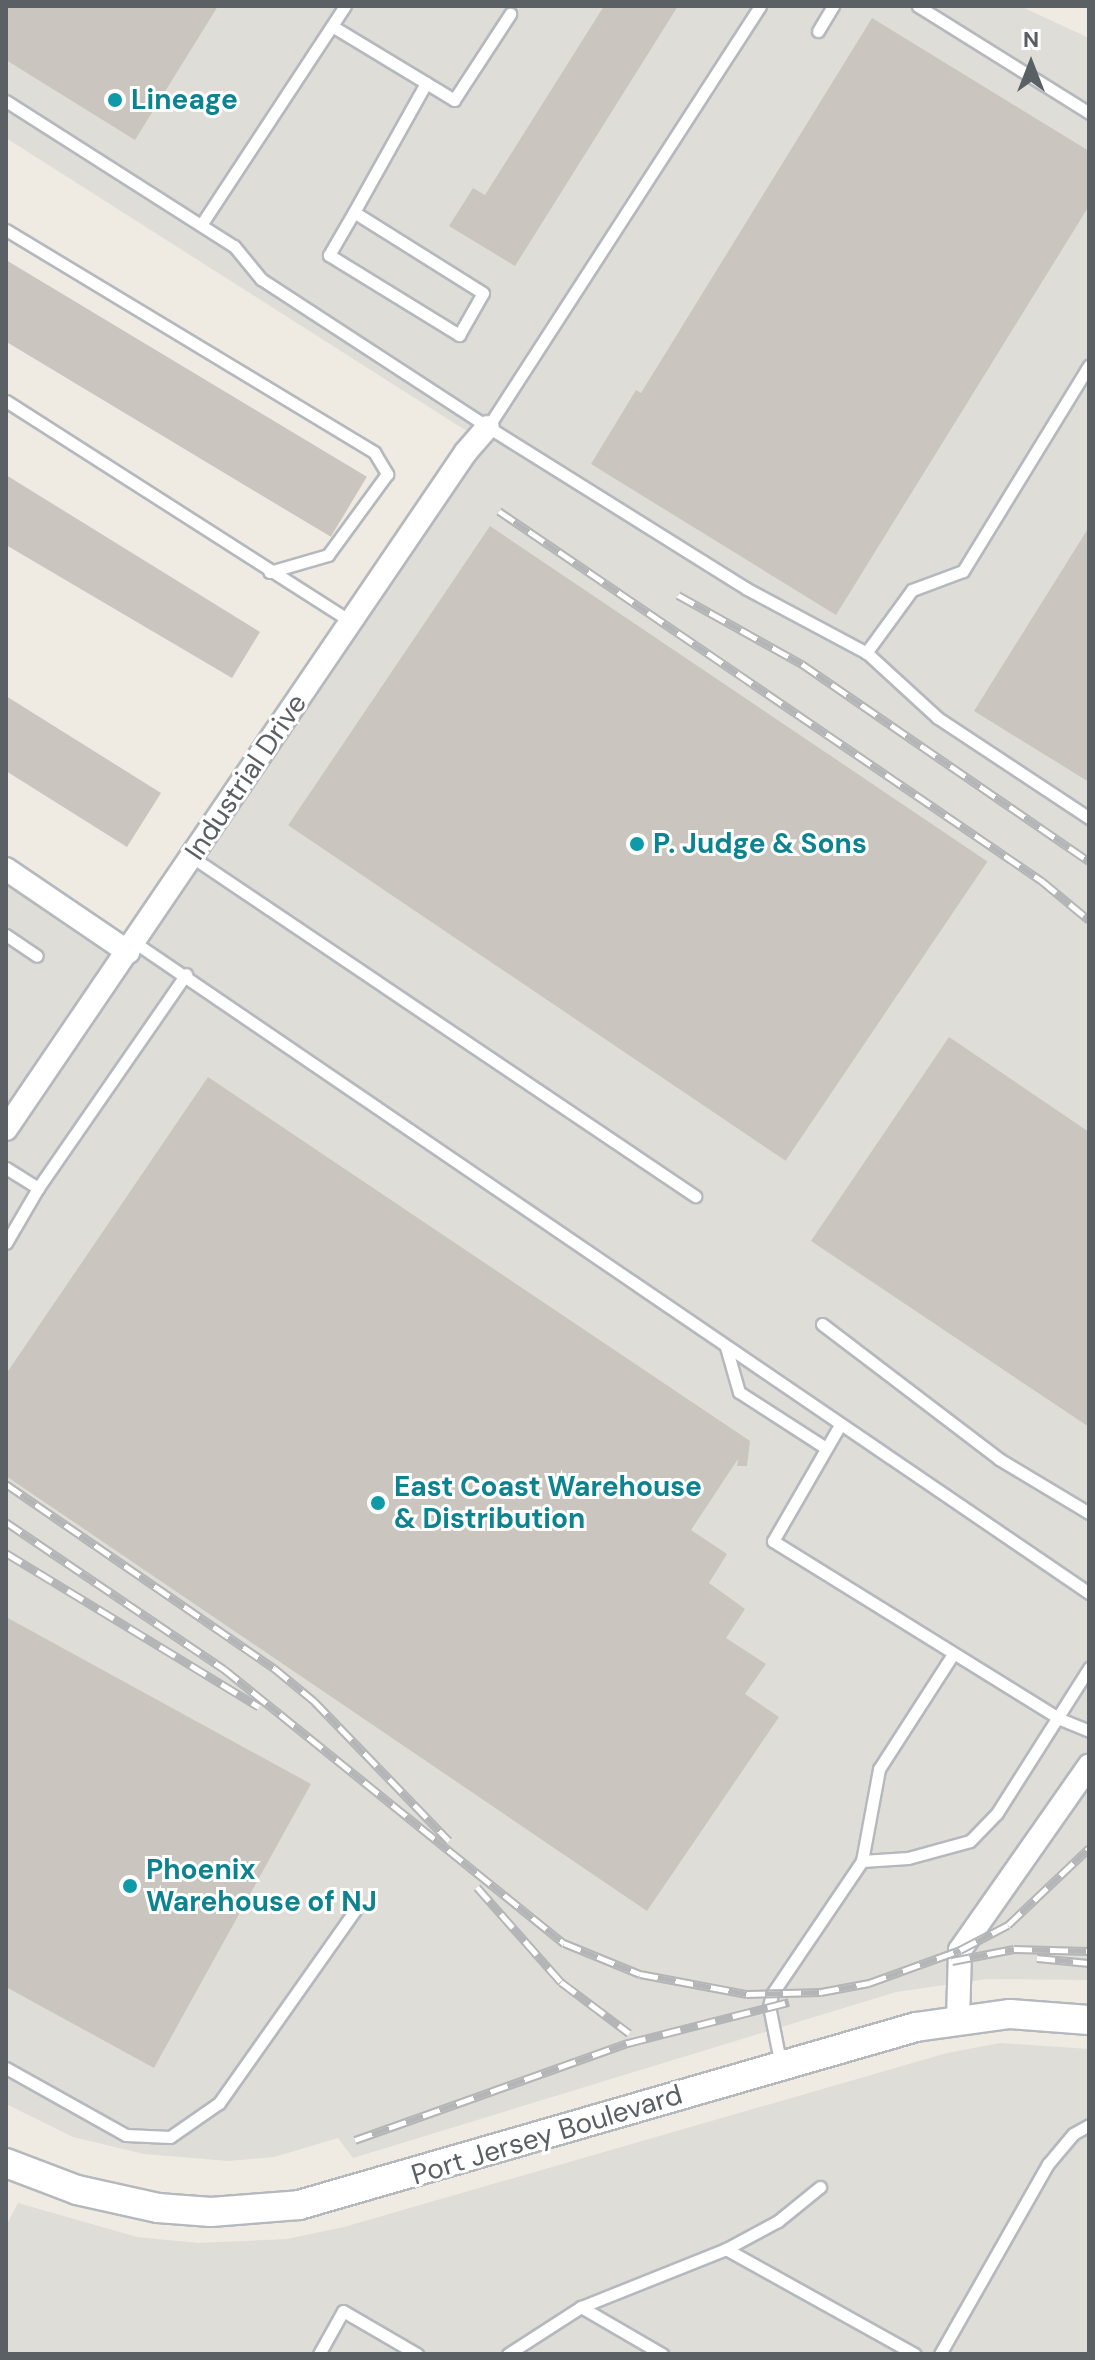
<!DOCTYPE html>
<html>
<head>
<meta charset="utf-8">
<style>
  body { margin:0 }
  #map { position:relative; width:1095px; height:2360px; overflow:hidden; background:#efebe2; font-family:"DM Sans",sans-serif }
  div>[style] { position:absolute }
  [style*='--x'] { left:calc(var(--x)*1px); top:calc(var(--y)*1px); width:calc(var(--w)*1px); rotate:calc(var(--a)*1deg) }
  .industrial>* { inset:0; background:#dfddd7 }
  .building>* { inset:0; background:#cac6bf; transform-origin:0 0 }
  .roads { filter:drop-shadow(2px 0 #b5b9be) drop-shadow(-2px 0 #b5b9be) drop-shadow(0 2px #b5b9be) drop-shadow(0 -2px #b5b9be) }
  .service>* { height:11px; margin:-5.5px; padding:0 5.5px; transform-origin:5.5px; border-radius:5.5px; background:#fff }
  .minor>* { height:22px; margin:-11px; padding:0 11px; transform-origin:11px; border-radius:11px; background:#fff }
  .tertiary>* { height:28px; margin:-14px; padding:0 14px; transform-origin:14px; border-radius:14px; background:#fff }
  .rail>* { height:9px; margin-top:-4.5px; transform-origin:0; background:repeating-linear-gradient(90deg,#fff 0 18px,#b4b5b6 0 36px); box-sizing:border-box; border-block:2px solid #b4b5b6 }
  .dots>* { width:22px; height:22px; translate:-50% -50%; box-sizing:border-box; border:4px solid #fff; border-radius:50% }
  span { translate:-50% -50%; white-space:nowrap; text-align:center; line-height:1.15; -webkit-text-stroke:6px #fff; paint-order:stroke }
  .culture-label { font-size:28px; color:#0d838f; font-weight:700 }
  .left { translate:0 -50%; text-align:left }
  .street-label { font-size:28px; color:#5b6065 }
  .frame { position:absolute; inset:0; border:8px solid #5b6065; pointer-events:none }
  .north { position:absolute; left:991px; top:24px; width:80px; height:80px; -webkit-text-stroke:6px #fff; paint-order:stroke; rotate:0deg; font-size:22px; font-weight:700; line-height:32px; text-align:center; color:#5b6065 }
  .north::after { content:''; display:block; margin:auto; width:28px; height:36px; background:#5b6065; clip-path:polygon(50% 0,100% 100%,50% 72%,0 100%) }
</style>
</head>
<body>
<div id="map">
  <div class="industrial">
    <i style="clip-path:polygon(6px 6px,1020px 6px,1089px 38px,1089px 1980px,987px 1979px,896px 1992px,353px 2158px,338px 2138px,274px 2157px,229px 2161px,144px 2154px,73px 2137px,6px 2104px,6px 860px,132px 944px,476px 437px,6px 138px)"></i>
    <i style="clip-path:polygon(1000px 2043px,1089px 2049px,1089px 2354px,6px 2354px,6px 2226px,18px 2203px,137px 2237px,198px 2243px,287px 2239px,344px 2227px,947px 2053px)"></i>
  </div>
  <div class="building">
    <i style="clip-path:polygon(6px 6px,218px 6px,135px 140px,6px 60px)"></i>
    <i style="clip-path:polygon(604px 6px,678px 6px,515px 266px,449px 226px,473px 188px,485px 195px)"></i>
    <i style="clip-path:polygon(872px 18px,1089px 151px,1089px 206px,836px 615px,591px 464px,636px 390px,641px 393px)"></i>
    <i style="left:6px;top:260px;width:421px;height:70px;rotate:31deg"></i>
    <i style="clip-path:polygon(6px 475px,260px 632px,232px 678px,6px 545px)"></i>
    <i style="left:490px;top:526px;width:600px;height:361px;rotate:34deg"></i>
    <i style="clip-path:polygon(1089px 527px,1089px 782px,974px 711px)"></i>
    <i style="clip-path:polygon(6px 696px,161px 793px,127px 847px,6px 771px)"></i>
    <i style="clip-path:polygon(949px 1037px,1089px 1132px,1089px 1427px,811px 1241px)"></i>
    <i style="clip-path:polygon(208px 1077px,750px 1441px,747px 1466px,737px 1466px,738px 1459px,691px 1530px,727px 1554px,709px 1583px,745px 1609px,726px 1638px,766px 1664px,745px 1694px,779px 1717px,647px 1911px,6px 1476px,6px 1374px)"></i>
    <i style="clip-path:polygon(6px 1617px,311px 1784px,154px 2068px,6px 1987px)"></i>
  </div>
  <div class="roads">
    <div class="service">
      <i style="--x:918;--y:6;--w:202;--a:32"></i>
      <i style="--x:332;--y:26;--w:143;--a:31.2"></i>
      <i style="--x:454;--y:100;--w:103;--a:-56.9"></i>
      <i style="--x:818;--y:31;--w:29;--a:-59"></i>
      <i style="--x:6;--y:101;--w:270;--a:32.5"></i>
      <i style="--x:234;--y:246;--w:43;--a:50.7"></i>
      <i style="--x:261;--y:279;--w:271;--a:33.1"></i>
      <i style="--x:488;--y:427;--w:305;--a:32"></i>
      <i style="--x:747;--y:589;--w:136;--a:28.1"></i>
      <i style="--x:867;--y:653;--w:96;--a:42.5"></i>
      <i style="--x:938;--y:718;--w:181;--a:33.5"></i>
      <i style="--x:354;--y:212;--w:50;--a:120.2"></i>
      <i style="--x:329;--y:255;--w:153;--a:31.6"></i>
      <i style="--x:459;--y:335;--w:48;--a:-60.3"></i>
      <i style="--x:483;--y:293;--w:152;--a:-147.9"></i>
      <i style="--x:354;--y:212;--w:148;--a:-60.8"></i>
      <i style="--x:201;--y:225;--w:262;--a:-56.7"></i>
      <i style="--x:6;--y:230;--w:430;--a:31.1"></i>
      <i style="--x:374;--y:452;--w:26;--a:59"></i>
      <i style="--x:387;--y:474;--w:100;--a:126.1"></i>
      <i style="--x:328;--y:555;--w:61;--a:163.9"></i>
      <i style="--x:6;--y:401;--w:410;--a:32.6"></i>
      <i style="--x:488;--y:427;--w:501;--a:-57.13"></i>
      <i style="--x:866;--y:653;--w:78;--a:-53.9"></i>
      <i style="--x:912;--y:590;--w:54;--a:-20.4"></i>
      <i style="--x:963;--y:571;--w:241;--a:-58.5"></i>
      <i style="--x:192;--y:857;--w:607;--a:33.98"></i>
      <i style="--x:6;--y:935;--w:37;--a:34"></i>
      <i style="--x:134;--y:942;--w:1156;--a:34.28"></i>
      <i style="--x:6;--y:1168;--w:38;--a:32"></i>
      <i style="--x:6;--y:1243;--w:64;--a:-59.8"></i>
      <i style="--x:38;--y:1188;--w:260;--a:-55.3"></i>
      <i style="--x:822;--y:1324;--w:223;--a:37.3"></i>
      <i style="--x:999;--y:1459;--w:105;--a:31"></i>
      <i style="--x:726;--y:1347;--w:47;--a:73.9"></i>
      <i style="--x:739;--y:1392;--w:103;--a:32.8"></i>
      <i style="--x:840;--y:1425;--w:134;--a:120"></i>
      <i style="--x:773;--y:1541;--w:338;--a:31.8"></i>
      <i style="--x:1060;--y:1719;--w:31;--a:22"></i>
      <i style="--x:862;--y:1861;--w:46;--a:-3.7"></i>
      <i style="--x:908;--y:1858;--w:64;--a:-15.3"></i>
      <i style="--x:970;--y:1841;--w:39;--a:-46"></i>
      <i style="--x:997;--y:1813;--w:172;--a:-57.6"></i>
      <i style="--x:781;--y:2066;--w:61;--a:-101.3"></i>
      <i style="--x:769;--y:2006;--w:12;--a:-76"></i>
      <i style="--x:772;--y:1994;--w:161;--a:-55.9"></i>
      <i style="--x:862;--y:1861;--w:94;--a:-79.5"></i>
      <i style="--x:879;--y:1769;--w:137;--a:-57.2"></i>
      <i style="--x:6;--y:2068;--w:137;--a:29.2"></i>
      <i style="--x:126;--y:2135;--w:44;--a:2.6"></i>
      <i style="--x:170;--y:2137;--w:60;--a:-34.8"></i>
      <i style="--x:219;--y:2103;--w:237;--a:-54.8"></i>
      <i style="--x:726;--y:2249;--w:216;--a:29.1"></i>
      <i style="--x:581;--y:2307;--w:94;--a:30.1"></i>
      <i style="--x:319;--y:2354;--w:49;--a:-60.8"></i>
      <i style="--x:343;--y:2311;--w:86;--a:30.2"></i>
      <i style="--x:508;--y:2354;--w:87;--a:-32.8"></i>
      <i style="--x:581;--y:2307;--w:156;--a:-21.8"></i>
      <i style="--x:726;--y:2249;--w:59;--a:-28.3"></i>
      <i style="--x:778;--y:2221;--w:54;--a:-39"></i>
      <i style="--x:940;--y:2354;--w:219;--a:-60.4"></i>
      <i style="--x:1048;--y:2164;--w:39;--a:-50"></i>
      <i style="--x:1073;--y:2134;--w:18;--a:-29"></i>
    </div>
    <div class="minor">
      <i style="--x:6;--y:869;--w:148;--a:34.2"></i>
      <i style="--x:6;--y:1129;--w:818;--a:-55.81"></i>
      <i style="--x:466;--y:452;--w:33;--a:-49"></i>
      <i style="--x:958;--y:2019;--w:69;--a:-88.3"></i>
      <i style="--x:960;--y:1950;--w:225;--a:-55"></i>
    </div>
    <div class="tertiary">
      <i style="--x:6;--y:2163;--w:76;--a:20.8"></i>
      <i style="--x:77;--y:2190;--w:83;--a:12.5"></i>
      <i style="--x:158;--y:2208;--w:53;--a:4.3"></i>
      <i style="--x:211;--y:2212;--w:88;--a:-4.5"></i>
      <i style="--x:299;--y:2205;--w:642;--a:-16.09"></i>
      <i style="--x:916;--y:2027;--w:95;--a:-7.9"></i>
      <i style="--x:1010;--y:2014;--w:79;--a:4.3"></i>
    </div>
  </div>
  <div class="rail">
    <i style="--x:499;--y:511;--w:657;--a:34.27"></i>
    <i style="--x:1042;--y:881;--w:61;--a:39.7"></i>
    <i style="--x:678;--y:595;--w:142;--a:29.1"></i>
    <i style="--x:802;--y:664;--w:348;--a:34.5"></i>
    <i style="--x:6;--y:1484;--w:325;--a:34.5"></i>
    <i style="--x:274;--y:1668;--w:52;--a:39.5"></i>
    <i style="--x:314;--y:1701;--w:194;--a:46"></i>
    <i style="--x:6;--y:1522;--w:263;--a:34"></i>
    <i style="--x:224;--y:1669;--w:437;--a:38.9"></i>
    <i style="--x:564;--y:1943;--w:82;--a:22.2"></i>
    <i style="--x:640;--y:1974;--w:109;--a:10.6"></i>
    <i style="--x:747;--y:1994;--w:74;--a:-1.5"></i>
    <i style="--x:821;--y:1992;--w:49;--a:-10.6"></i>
    <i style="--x:869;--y:1983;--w:97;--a:-19.9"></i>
    <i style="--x:960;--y:1950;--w:54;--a:-27.5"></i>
    <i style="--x:1008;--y:1925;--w:112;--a:-43.5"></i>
    <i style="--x:6;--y:1553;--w:296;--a:31.3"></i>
    <i style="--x:477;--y:1887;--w:127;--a:48.5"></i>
    <i style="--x:561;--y:1982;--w:85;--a:36.9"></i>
    <i style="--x:1037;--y:1958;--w:52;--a:5.5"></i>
    <i style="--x:952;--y:1961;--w:63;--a:-11"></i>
    <i style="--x:1014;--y:1949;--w:75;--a:1.5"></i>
    <i style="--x:355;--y:2140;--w:290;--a:-19.6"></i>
    <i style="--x:628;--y:2043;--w:166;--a:-14.3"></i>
  </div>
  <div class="dots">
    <i style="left:115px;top:100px;background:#0f9aa8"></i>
    <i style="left:637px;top:844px;background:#0f9aa8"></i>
    <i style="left:378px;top:1503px;background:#0f9aa8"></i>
    <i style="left:130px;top:1886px;background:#0f9aa8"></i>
  </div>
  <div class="culture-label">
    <span class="left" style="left:131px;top:100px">Lineage</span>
    <span class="left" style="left:653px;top:844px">P. Judge &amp; Sons</span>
    <span class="left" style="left:394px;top:1503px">East Coast Warehouse<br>&amp; Distribution</span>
    <span class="left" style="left:146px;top:1886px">Phoenix<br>Warehouse of NJ</span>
  </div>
  <div class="street-label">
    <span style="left:246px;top:777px;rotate:-56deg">Industrial Drive</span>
    <span style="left:547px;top:2135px;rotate:-17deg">Port Jersey Boulevard</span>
  </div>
  <div class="frame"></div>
  <div class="north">N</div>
</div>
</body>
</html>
